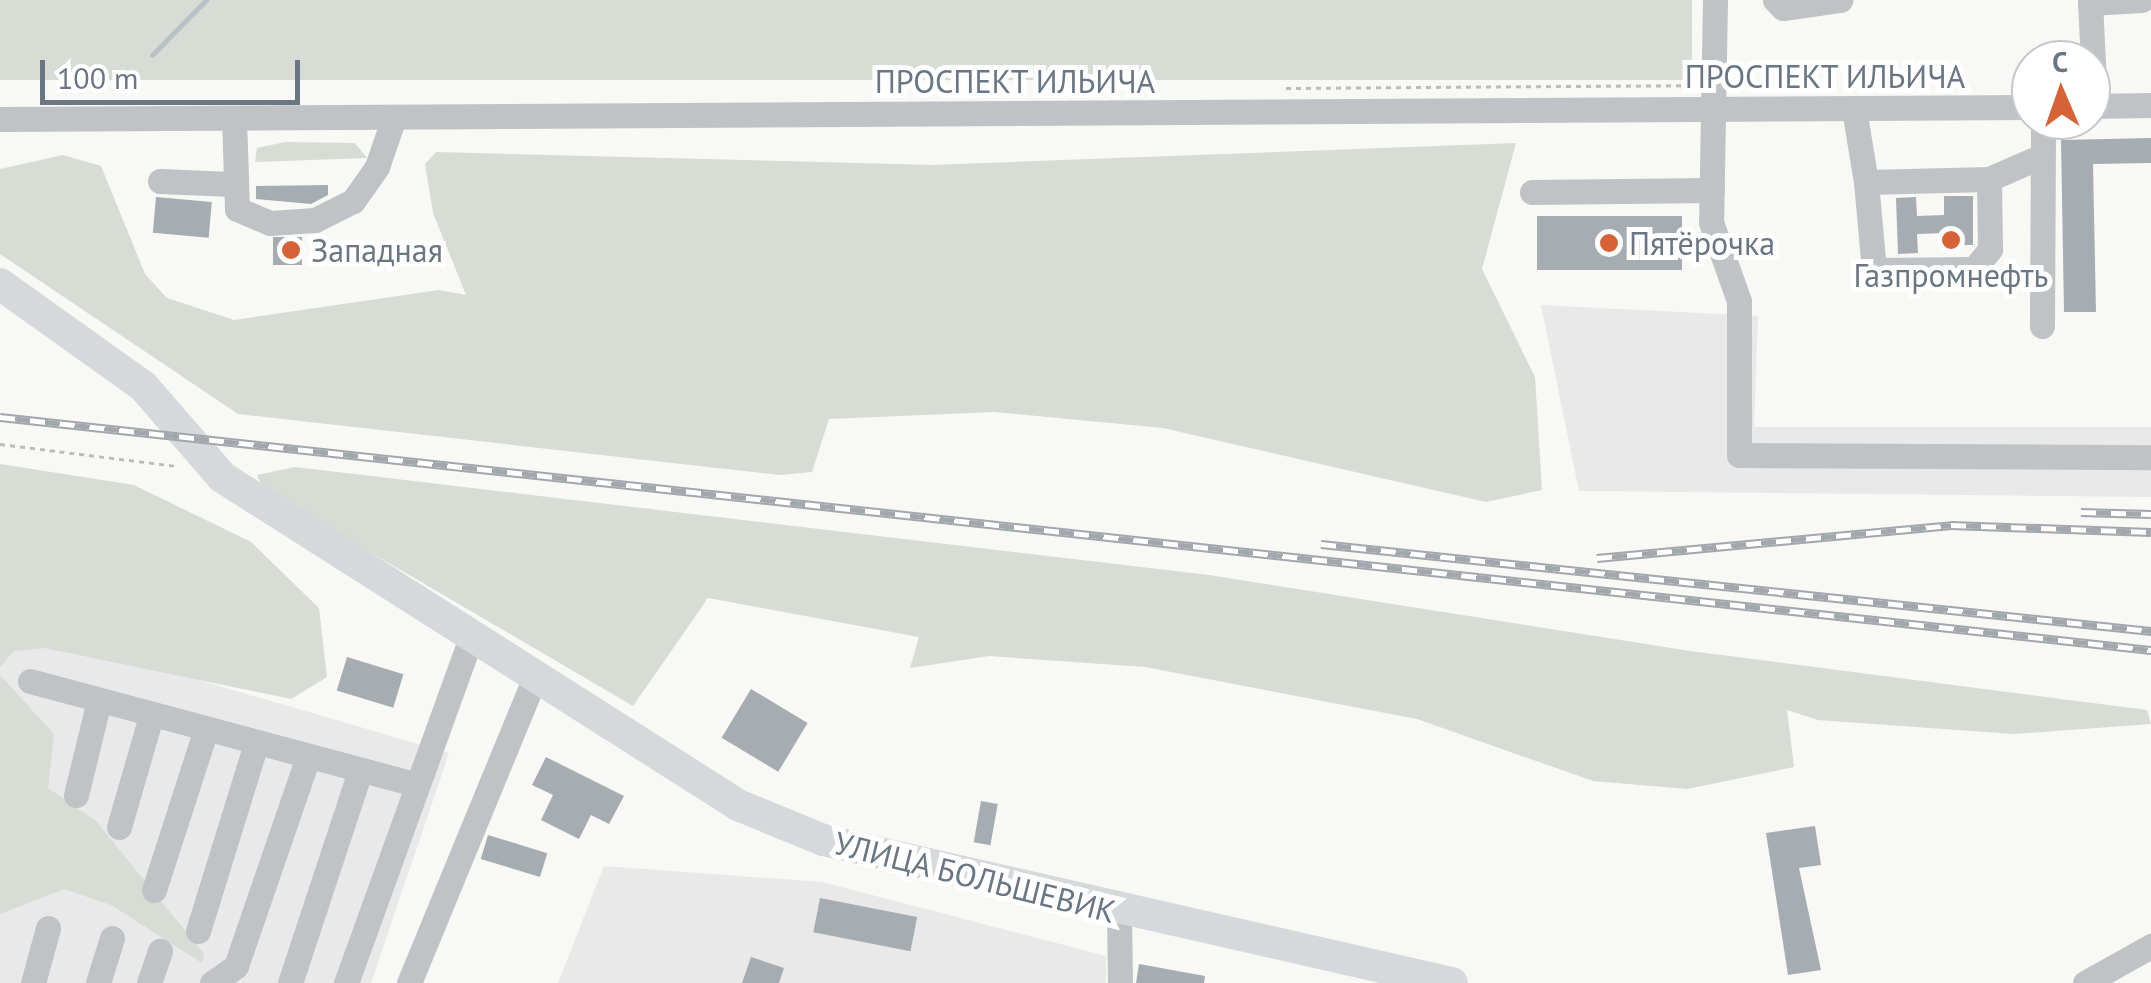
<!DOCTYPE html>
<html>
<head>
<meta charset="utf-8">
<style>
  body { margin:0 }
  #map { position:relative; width:2151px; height:983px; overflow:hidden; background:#f8f8f5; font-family:"PT Sans",sans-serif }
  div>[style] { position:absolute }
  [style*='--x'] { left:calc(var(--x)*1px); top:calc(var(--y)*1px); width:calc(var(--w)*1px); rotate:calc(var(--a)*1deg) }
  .built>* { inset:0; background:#e8e9e8 }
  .green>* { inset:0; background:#d7dcd5; transform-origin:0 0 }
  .stream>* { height:5px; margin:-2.5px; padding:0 2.5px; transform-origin:2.5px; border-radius:2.5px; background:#b8c2c6 }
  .building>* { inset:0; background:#a5adb3; transform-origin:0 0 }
  .path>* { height:2.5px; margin-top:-1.25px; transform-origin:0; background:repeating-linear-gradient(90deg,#b9bcbe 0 5px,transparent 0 10px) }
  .minor>* { height:25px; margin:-12.5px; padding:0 12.5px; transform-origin:12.5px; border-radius:12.5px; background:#bfc3c6 }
  .major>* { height:32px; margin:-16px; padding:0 16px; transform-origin:16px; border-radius:16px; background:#d5d9dc }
  .rail>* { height:9px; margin-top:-4.5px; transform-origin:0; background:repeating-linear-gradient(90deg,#fff 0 15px,#a1a7ac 0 30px); box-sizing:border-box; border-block:2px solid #a1a7ac }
  .dots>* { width:28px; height:28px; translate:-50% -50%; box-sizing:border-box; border:5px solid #fff; border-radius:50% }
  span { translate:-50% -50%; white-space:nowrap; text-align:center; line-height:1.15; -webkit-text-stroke:10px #fff; paint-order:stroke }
  .street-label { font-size:32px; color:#697784 }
  .poi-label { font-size:32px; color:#697784 }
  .left { translate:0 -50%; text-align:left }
  .north { position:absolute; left:2011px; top:40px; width:100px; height:100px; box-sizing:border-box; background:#fff; border:2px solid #c3c9ce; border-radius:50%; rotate:358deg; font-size:28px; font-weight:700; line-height:40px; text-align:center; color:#697784 }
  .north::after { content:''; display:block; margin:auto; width:35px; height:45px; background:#d76236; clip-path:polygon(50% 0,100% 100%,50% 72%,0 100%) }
  .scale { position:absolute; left:40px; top:60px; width:260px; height:45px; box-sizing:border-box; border:5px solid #697784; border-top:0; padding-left:12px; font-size:30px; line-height:35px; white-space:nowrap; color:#697784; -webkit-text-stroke:8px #fff; paint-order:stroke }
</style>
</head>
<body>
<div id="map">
  <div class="built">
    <i style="clip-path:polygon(1541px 305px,1758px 316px,1754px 427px,2151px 427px,2151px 497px,1579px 491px)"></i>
    <i style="clip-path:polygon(0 622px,449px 753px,371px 983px,0 983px)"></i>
    <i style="clip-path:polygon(604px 866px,822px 882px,1106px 956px,1106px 983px,558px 983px)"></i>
  </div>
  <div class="green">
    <i style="left:0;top:0;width:1692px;height:80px"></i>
    <i style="clip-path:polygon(285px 142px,355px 143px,367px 158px,255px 162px,257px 148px)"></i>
    <i style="clip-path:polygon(1516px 143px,1482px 269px,1535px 377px,1542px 490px,1486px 502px,1163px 428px,994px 412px,829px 419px,812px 472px,780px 475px,238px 414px,0 254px,0 169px,63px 155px,101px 166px,145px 274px,167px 298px,234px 320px,439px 290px,466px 295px,433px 213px,425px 164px,436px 152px,933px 165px)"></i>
    <i style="clip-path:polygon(0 464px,134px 485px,251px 542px,319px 608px,327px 677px,291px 699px,45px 648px,14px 651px,0 667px)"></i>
    <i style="clip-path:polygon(295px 467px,1209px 575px,1690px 651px,2147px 710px,2151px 724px,2014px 734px,1818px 720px,1787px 710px,1794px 767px,1687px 789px,1593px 781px,1417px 719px,1145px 667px,989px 656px,910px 668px,919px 637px,708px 598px,633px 706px,264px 490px,257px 475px)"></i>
    <i style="clip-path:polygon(0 675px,54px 734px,48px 788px,96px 821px,204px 954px,202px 963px,111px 905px,64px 889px,0 914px)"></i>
  </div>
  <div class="stream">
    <i style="--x:152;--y:55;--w:77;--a:-45.5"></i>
  </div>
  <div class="building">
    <i style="clip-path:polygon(2151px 138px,2151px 163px,2093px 164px,2096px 312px,2064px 312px,2061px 140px)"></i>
    <i style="clip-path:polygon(328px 185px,328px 195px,311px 204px,256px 199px,256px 186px)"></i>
    <i style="clip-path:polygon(1944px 196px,1973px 196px,1973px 245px,1945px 245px,1945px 233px,1917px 234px,1918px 253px,1898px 254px,1896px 198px,1916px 197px,1917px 216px,1944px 215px)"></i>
    <i style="left:156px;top:197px;width:56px;height:36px;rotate:5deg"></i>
    <i style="left:1537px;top:216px;width:145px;height:54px"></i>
    <i style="left:302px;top:237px;width:28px;height:29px;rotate:90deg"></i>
    <i style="left:347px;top:657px;width:59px;height:35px;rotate:17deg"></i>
    <i style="left:751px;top:689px;width:66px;height:57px;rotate:31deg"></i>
    <i style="clip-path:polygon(546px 757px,624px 796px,609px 824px,591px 815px,579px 839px,541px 820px,553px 795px,532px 785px)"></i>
    <i style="left:981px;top:801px;width:17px;height:42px;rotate:10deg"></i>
    <i style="clip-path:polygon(1815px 826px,1821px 865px,1799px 868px,1821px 970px,1788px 975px,1766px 833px)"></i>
    <i style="left:488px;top:835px;width:62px;height:25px;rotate:17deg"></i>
    <i style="left:820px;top:898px;width:99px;height:35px;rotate:11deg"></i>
    <i style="clip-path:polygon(751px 957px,784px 968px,779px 983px,742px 983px)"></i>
    <i style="clip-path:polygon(1139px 964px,1205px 976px,1204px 983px,1136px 983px)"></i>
  </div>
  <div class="path">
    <i style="--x:1286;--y:88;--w:407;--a:-0.4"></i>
    <i style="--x:0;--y:444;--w:177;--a:7.1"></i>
  </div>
  <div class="minor">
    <i style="--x:1715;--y:0;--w:222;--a:91"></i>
    <i style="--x:1711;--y:222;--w:84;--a:70.5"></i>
    <i style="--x:1739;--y:301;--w:154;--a:90"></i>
    <i style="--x:1739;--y:455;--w:412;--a:0.3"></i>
    <i style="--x:1775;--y:0;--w:11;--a:45"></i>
    <i style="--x:1783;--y:8;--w:58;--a:-8"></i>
    <i style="--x:2090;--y:0;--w:106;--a:87.3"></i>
    <i style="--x:2090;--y:3;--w:52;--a:-3.3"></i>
    <i style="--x:2091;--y:106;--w:60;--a:-1"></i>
    <i style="--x:1854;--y:109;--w:74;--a:80.7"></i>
    <i style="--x:1866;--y:182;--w:123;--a:-1.4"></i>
    <i style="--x:1989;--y:179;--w:58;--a:-23.5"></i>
    <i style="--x:234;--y:118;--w:91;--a:88.1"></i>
    <i style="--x:237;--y:209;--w:36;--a:23"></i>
    <i style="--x:270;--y:223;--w:45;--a:-3.8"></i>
    <i style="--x:315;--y:220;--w:42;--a:-26.6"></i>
    <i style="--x:353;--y:201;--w:42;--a:-54.8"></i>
    <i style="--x:377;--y:167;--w:53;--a:-71.2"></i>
    <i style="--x:0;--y:119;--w:2031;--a:-0.34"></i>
    <i style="--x:160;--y:181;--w:72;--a:2.4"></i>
    <i style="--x:1866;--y:182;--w:88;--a:84.8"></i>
    <i style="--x:1874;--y:270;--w:100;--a:-0.6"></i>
    <i style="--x:1974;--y:269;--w:26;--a:-51"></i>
    <i style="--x:1990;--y:249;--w:70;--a:-90.8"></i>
    <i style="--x:1532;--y:192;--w:180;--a:-0.6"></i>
    <i style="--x:2042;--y:326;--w:206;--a:-89.7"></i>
    <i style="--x:30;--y:681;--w:398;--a:15"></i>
    <i style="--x:76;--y:795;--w:97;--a:-76.3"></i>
    <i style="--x:119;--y:827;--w:116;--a:-73.9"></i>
    <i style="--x:154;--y:890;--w:166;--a:-72.1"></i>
    <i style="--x:1119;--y:912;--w:71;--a:89.2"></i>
    <i style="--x:198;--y:931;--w:193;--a:-72.8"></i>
    <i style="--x:33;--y:983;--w:57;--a:-74.7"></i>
    <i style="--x:98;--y:983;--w:47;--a:-72.7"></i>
    <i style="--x:149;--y:983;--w:34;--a:-71"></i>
    <i style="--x:212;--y:983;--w:29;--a:-35"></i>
    <i style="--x:236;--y:966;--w:218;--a:-71"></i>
    <i style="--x:290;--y:983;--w:223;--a:-71.7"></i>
    <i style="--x:346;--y:983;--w:368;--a:-70.1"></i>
    <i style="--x:409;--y:983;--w:330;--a:-67.6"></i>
    <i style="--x:2085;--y:983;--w:76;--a:-29.3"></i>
  </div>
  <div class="major">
    <i style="--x:0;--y:284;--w:176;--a:35.5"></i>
    <i style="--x:143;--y:386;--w:121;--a:49"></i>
    <i style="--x:222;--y:477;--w:611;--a:32.44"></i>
    <i style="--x:738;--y:805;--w:92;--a:22.4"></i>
    <i style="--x:823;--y:840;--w:645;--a:12.81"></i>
  </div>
  <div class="rail">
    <i style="--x:0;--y:417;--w:2164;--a:6.18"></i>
    <i style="--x:2081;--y:512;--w:70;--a:1.6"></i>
    <i style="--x:1321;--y:544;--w:835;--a:5.98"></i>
    <i style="--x:1597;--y:558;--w:356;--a:-5.3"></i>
    <i style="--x:1951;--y:525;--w:200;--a:2"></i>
  </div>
  <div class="dots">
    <i style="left:1951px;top:240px;background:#d76236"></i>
    <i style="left:1609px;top:243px;background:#d76236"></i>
    <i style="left:291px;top:250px;background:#d76236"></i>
  </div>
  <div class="street-label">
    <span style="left:1825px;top:76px">ПРОСПЕКТ ИЛЬИЧА</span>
    <span style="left:1015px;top:81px">ПРОСПЕКТ ИЛЬИЧА</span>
    <span style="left:975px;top:877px;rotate:14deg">УЛИЦА БОЛЬШЕВИК</span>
  </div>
  <div class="poi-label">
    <span class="left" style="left:1629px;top:243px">Пятёрочка</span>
    <span class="left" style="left:311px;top:250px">Западная</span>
    <span style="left:1951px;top:275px">Газпромнефть</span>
  </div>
  <div class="north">С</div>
  <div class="scale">100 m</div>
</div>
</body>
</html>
